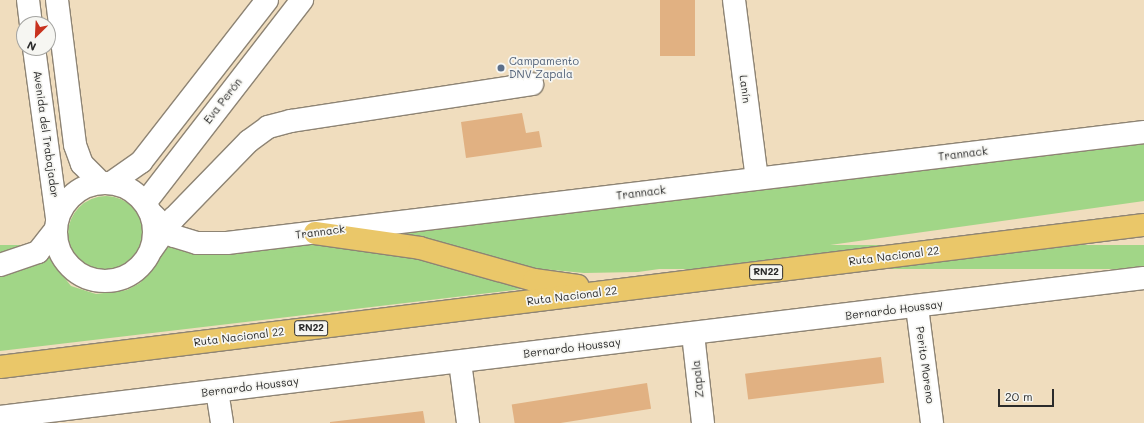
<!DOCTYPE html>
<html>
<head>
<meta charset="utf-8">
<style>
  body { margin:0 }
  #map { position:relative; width:1144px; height:423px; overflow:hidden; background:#f0ddbe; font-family:Mali,sans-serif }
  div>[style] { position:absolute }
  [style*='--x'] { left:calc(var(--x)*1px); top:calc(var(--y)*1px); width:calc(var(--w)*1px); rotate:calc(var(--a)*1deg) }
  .green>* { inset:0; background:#a1d687; transform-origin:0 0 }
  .round { border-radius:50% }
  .building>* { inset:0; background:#e1b182; transform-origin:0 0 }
  .roads { filter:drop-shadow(1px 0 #8e8474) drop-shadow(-1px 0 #8e8474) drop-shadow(0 1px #8e8474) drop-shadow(0 -1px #8e8474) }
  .minor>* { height:22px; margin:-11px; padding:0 11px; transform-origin:11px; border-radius:11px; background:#fff }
  .minor>.ring { margin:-11px; padding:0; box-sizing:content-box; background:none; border:22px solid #fff; border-radius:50% }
  .major>* { height:22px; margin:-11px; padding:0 11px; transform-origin:11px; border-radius:11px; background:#eac769 }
  .dots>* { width:11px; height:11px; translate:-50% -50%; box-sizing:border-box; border:2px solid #f6f6f2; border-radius:50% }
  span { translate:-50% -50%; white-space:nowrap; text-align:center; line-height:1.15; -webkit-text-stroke:3.5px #f6f6f2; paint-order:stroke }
  .shield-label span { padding:1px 3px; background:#f6f6f2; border:1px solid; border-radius:3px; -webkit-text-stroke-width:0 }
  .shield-label { font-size:10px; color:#2b2b2b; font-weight:700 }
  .service-label { font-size:11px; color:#4e5e75 }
  .left { translate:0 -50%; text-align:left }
  .street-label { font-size:11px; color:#2b2b2b }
  .north { position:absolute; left:16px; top:16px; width:40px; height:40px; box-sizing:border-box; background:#f6f6f2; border:1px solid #a5a5a2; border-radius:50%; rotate:204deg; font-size:11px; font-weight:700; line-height:16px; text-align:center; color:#2b2b2b }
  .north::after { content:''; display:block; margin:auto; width:14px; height:18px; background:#c8321e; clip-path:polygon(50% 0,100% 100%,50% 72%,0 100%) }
  .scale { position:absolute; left:998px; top:389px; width:56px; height:18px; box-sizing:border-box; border:2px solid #2b2b2b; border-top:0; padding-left:5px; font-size:12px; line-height:14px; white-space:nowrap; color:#2b2b2b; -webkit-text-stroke:3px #f6f6f2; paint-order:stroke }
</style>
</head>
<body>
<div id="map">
  <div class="green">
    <i style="clip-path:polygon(1144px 144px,1144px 201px,638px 272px,584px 273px,521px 267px,385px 233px)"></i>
    <i class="round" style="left:68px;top:196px;width:76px;height:76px"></i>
    <i style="left:1144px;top:245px;width:24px;height:1152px;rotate:90deg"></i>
    <i style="clip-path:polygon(347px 247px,375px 248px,540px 287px,0 351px,0 277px,28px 268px,39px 259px,49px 258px,71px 286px,96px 294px,127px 290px,140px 283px,167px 249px,220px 260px)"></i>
  </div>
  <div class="building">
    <i style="left:660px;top:0;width:35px;height:56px"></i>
    <i style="clip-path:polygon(522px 113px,526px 133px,539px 131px,542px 147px,466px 158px,461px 122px)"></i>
    <i style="left:881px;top:357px;width:26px;height:137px;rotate:83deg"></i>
    <i style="left:647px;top:383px;width:26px;height:137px;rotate:81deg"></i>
    <i style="clip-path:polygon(423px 411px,425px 423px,330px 423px,330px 422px)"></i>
  </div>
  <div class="roads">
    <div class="minor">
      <i style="--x:28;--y:0;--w:24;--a:83"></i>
      <i style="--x:57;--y:0;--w:146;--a:82.9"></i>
      <i style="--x:75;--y:145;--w:20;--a:70"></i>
      <i style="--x:82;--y:164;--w:27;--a:45"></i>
      <i style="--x:734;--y:0;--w:180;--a:82.7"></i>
      <i style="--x:34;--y:48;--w:173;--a:82.3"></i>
      <i class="ring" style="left:56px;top:183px;width:76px;height:76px"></i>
      <i style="--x:111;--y:183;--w:37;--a:-35"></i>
      <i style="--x:141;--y:162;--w:205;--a:-52.1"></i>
      <i style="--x:145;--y:203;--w:257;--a:-52.3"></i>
      <i style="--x:150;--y:212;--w:34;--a:45"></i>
      <i style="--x:174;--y:236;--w:24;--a:17"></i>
      <i style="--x:197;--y:243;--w:30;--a:0"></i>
      <i style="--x:227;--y:243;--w:924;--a:-6.9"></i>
      <i style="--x:152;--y:249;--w:38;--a:-55"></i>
      <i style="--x:174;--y:218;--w:107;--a:-45.8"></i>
      <i style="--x:249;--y:141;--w:24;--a:-36"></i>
      <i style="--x:268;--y:127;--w:24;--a:-15"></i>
      <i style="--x:291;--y:121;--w:244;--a:-8.7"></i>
      <i style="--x:0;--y:265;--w:40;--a:-18.9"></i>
      <i style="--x:38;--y:252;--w:28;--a:-52"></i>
      <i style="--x:917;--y:307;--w:117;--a:82.6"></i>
      <i style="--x:693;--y:334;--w:90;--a:83.6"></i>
      <i style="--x:460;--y:362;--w:62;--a:82.5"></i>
      <i style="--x:217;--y:391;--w:32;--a:81"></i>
      <i style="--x:0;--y:417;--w:1152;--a:-6.93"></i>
    </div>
    <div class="major">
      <i style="--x:315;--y:233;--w:106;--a:8.1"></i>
      <i style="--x:420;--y:248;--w:118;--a:15.7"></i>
      <i style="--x:534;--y:280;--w:44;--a:7.8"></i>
      <i style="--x:0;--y:367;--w:1153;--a:-7.08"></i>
    </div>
  </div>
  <div class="dots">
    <i style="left:501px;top:68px;background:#5c6f8a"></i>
  </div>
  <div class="shield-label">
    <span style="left:766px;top:272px">RN22</span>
    <span style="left:311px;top:328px">RN22</span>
  </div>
  <div class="service-label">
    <span class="left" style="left:509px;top:68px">Campamento<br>DNV Zapala</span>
  </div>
  <div class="street-label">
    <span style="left:745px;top:89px;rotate:83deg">Lanín</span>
    <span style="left:223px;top:101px;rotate:-52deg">Eva Perón</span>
    <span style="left:46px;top:134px;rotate:82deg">Avenida del Trabajador</span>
    <span style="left:963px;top:154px;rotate:-7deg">Trannack</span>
    <span style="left:641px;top:193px;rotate:-7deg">Trannack</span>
    <span style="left:320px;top:232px;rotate:-7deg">Trannack</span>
    <span style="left:894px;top:256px;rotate:-7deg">Ruta Nacional 22</span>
    <span style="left:572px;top:296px;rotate:-7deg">Ruta Nacional 22</span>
    <span style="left:894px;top:310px;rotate:-7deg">Bernardo Houssay</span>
    <span style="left:239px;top:337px;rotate:-7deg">Ruta Nacional 22</span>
    <span style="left:572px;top:348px;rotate:-7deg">Bernardo Houssay</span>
    <span style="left:925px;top:365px;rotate:82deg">Perito Moreno</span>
    <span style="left:698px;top:379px;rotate:-96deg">Zapala</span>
    <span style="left:250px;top:387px;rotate:-7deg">Bernardo Houssay</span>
  </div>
  <div class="north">N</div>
  <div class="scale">20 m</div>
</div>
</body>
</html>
